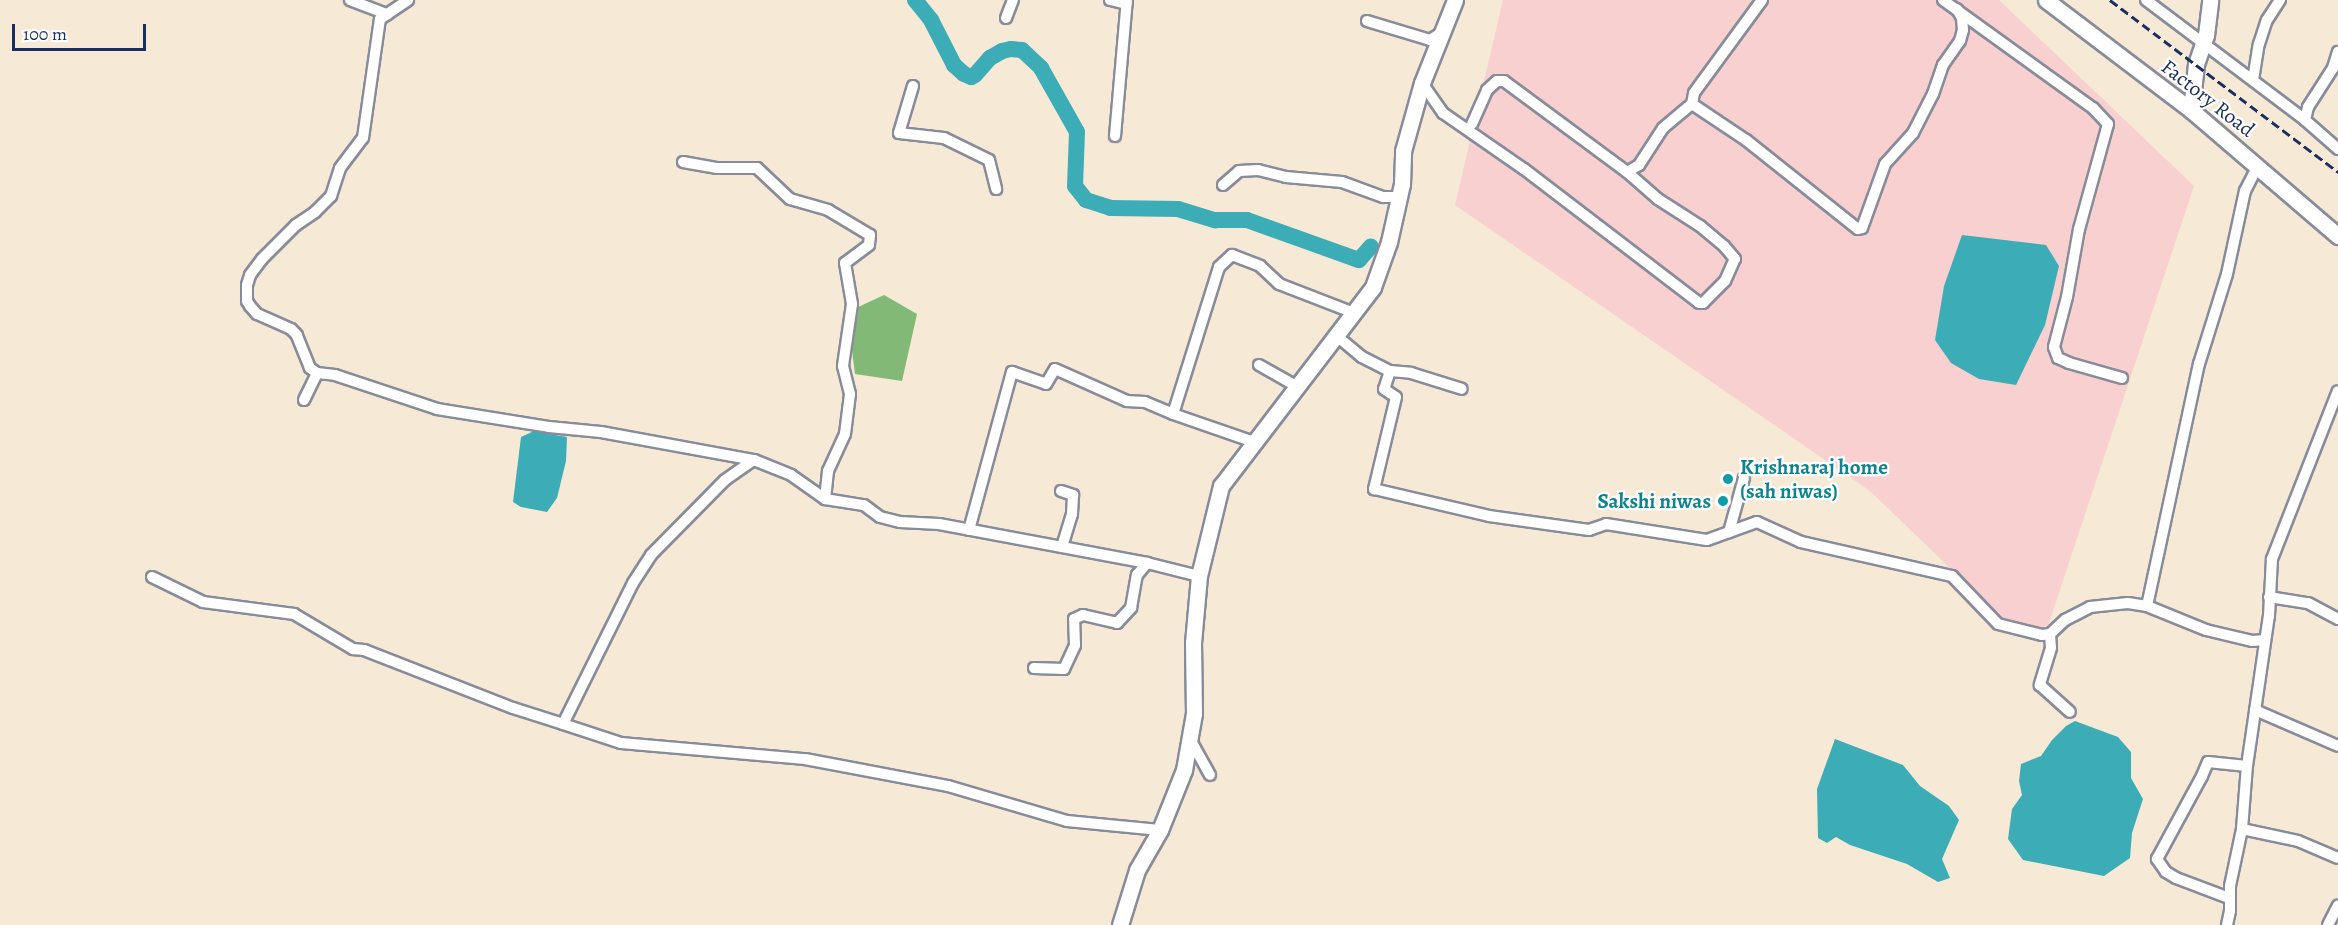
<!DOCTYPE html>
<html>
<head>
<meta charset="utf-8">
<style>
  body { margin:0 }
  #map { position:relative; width:2338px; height:925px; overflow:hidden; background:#f6ead6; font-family:Alegreya,serif }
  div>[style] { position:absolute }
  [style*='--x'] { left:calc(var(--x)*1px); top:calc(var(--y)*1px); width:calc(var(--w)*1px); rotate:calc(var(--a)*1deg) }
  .built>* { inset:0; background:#f7d0cf }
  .forest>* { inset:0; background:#82b976 }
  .water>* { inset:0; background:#3cadb7 }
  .river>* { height:16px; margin:-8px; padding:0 8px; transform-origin:8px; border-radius:8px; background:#3cadb7 }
  .roads { filter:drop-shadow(2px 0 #888c9a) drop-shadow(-2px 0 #888c9a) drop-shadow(0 2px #888c9a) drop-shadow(0 -2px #888c9a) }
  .street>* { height:10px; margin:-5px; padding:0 5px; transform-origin:5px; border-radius:5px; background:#fff }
  .secondary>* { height:15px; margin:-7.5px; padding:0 7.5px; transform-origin:7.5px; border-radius:7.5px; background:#fff }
  .rail>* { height:3px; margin-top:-1.5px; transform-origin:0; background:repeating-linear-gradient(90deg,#1b2f5e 0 9px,transparent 0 13.5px) }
  .dots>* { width:16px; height:16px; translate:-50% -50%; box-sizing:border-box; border:3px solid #fff; border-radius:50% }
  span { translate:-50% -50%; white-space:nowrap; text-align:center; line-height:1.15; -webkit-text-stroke:4.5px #fff; paint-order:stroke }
  .street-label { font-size:21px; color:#1b2f5e }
  .culture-label { font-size:21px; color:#0d838f; font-weight:700 }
  .left { translate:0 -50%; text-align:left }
  .right { translate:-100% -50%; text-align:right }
  .scale { position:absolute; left:12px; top:24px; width:134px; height:27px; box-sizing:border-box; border:3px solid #1b2f5e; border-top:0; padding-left:8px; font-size:18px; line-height:21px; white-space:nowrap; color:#1b2f5e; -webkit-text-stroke:4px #fff; paint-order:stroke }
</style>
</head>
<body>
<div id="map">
  <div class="built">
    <i style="clip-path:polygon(1503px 0,1999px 0,2194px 186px,2049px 623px,2042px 629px,2006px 622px,1870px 491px,1455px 205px)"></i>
  </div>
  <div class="forest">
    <i style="clip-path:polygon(884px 295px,917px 314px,902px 381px,855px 374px,849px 327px,856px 308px)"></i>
  </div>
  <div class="water">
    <i style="clip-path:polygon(1962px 235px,2046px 245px,2059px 266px,2045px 325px,2016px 385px,1979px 379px,1951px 363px,1935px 340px,1944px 286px)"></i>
    <i style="clip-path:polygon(534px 431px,567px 437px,566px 461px,557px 498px,547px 512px,521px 507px,513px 502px,521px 437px)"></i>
    <i style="clip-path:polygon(2075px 721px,2118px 737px,2131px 752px,2131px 778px,2143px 799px,2132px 833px,2130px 858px,2104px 876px,2023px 860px,2008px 839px,2012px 809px,2022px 795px,2019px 781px,2021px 764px,2041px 756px,2052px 740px,2066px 726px)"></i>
    <i style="clip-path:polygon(1835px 739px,1903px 765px,1920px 786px,1949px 806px,1959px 820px,1942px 859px,1950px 878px,1938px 882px,1907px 864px,1850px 845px,1836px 837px,1827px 843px,1818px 838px,1817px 789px)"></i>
  </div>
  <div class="river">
    <i style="--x:915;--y:0;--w:26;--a:51"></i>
    <i style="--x:931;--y:20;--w:51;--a:62.9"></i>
    <i style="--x:954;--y:65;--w:13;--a:42"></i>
    <i style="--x:964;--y:74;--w:8;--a:23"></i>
    <i style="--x:971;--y:77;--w:4;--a:-27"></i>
    <i style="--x:975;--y:75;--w:23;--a:-49"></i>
    <i style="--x:990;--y:58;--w:14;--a:-30"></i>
    <i style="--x:1002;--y:51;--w:9;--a:-13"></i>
    <i style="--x:1011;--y:49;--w:11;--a:5"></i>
    <i style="--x:1022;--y:50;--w:26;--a:43"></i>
    <i style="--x:1041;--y:68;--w:73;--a:60.6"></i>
    <i style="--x:1077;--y:132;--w:54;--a:92.1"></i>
    <i style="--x:1075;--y:186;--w:18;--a:52"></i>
    <i style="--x:1086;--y:200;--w:25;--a:18"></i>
    <i style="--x:1110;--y:208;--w:68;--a:0.8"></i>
    <i style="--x:1178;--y:209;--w:39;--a:17"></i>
    <i style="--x:1215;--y:220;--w:32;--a:0"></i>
    <i style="--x:1247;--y:220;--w:119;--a:19.7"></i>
    <i style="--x:1359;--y:260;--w:18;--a:-49"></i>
  </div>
  <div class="roads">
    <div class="street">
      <i style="--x:350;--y:0;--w:40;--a:21"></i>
      <i style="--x:1110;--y:0;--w:17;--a:13"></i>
      <i style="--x:1762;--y:0;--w:115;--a:126.2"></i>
      <i style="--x:1694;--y:93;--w:11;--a:100"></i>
      <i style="--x:1692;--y:104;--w:65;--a:33.7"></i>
      <i style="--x:1746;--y:140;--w:143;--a:38.5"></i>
      <i style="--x:1858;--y:229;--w:4;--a:-14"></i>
      <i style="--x:1862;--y:228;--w:68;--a:-70.2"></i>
      <i style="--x:1885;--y:164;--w:42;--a:-47.9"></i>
      <i style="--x:1913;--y:133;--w:44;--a:-62.9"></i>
      <i style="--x:1933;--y:94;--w:31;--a:-71"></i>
      <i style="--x:1943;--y:65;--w:29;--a:-55"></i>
      <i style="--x:1960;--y:41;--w:11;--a:-75"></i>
      <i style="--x:1963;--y:30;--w:12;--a:-95"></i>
      <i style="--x:1962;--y:18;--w:10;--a:-119"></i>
      <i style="--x:1943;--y:0;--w:185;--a:35.8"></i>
      <i style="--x:2093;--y:108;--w:22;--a:47"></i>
      <i style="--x:2108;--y:124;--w:109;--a:105.4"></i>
      <i style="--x:2079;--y:229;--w:69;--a:100"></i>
      <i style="--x:2067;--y:297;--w:52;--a:104.6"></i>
      <i style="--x:2054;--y:347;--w:12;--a:70"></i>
      <i style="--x:2058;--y:358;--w:12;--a:24"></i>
      <i style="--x:2069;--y:363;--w:55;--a:15.8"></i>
      <i style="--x:2146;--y:0;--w:199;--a:37"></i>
      <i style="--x:2305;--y:120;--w:44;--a:41.3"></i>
      <i style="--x:1006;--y:18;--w:19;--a:-69"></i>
      <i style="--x:1367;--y:21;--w:66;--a:16.8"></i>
      <i style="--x:1430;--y:40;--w:13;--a:-32"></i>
      <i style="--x:2253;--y:80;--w:36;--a:-81"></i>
      <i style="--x:2259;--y:44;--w:25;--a:-72"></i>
      <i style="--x:2267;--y:20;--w:24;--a:-57"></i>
      <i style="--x:1422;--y:83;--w:37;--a:55"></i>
      <i style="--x:1443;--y:113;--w:98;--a:34.7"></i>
      <i style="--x:1524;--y:169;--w:220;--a:37.4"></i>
      <i style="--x:1699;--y:303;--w:4;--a:0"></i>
      <i style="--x:1703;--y:303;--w:31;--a:-45"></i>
      <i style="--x:1725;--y:281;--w:24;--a:-66"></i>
      <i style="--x:1735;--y:259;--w:17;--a:-130"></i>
      <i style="--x:1724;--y:246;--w:31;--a:-140"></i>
      <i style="--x:1700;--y:226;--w:50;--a:-147.3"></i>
      <i style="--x:1658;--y:199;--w:41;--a:-138.9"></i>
      <i style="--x:913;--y:86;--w:49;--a:106.6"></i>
      <i style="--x:899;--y:133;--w:45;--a:6.3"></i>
      <i style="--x:944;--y:138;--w:50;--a:26.1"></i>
      <i style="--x:989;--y:160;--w:30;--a:76"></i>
      <i style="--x:2305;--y:120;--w:13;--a:-77"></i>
      <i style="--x:2308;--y:107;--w:46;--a:-57.3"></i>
      <i style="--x:2333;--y:68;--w:17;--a:-73"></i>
      <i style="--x:1472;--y:124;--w:37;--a:-66"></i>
      <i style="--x:1487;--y:90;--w:13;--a:-42"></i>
      <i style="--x:1497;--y:81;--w:7;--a:0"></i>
      <i style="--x:1504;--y:81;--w:153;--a:36.5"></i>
      <i style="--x:1627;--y:172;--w:14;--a:-30"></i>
      <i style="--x:1639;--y:165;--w:44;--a:-57"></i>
      <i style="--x:1663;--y:128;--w:38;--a:-40"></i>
      <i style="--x:1115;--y:136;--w:137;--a:-85"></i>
      <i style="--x:683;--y:162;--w:35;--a:10"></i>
      <i style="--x:717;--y:168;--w:40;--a:0"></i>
      <i style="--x:757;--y:168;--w:45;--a:43.2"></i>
      <i style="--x:790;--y:199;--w:40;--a:16"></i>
      <i style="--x:828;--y:210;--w:49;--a:30.8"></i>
      <i style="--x:870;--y:235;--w:10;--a:96"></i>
      <i style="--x:869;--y:245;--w:30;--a:143"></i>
      <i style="--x:845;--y:263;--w:42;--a:80.3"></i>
      <i style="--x:852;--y:304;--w:63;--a:98.3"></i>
      <i style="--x:843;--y:366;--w:29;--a:76"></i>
      <i style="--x:850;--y:394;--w:40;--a:97.1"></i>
      <i style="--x:845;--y:434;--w:41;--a:114.7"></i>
      <i style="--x:828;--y:471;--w:28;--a:96"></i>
      <i style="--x:1223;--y:185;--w:21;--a:-41"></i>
      <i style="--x:1239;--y:171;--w:19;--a:-3"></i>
      <i style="--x:1258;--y:170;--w:29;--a:14"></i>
      <i style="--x:1286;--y:177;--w:56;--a:5.1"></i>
      <i style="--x:1342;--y:182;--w:44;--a:20.1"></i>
      <i style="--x:1383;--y:197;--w:16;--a:0"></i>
      <i style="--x:1338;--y:337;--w:31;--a:40"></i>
      <i style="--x:1362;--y:357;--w:31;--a:27"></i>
      <i style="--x:1390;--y:371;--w:21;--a:5"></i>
      <i style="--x:1411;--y:373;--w:53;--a:17.4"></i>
      <i style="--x:1259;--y:365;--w:45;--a:29.4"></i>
      <i style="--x:1390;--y:371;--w:19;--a:108"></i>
      <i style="--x:1384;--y:389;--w:14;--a:34"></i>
      <i style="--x:1396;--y:397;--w:95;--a:103.4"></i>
      <i style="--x:1374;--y:489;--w:118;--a:13.2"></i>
      <i style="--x:1489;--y:516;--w:101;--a:8"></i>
      <i style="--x:1589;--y:530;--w:18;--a:-19"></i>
      <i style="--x:1606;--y:524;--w:102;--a:9"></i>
      <i style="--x:1707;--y:540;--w:53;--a:-19.8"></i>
      <i style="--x:1757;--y:522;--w:48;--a:24.4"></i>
      <i style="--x:1801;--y:542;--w:155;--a:12.7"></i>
      <i style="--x:1952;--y:576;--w:66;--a:46.2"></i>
      <i style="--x:1998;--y:624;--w:45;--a:14"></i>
      <i style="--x:2042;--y:635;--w:8;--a:-7"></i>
      <i style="--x:2050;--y:634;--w:14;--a:86"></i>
      <i style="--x:2051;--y:648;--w:39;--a:107"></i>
      <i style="--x:2040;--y:685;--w:40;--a:42"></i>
      <i style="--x:317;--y:373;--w:9;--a:-144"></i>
      <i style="--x:310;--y:368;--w:35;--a:-112"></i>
      <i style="--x:297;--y:335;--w:8;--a:-135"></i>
      <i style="--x:291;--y:329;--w:37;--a:-156"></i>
      <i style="--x:257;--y:314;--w:11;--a:-131"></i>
      <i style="--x:250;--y:306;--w:6;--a:-121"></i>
      <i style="--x:247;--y:301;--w:16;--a:-90"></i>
      <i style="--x:247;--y:285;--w:10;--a:-73"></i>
      <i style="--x:250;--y:275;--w:20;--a:-53"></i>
      <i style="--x:262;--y:259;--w:48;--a:-45"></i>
      <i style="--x:296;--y:225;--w:23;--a:-34"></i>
      <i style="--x:315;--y:212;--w:23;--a:-45"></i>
      <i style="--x:331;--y:196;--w:29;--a:-72"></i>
      <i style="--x:340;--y:168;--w:38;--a:-53"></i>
      <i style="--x:363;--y:138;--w:120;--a:-81.9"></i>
      <i style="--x:380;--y:19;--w:34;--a:-34"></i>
      <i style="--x:304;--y:400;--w:30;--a:-64"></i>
      <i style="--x:317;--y:373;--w:18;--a:6"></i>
      <i style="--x:335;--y:375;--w:108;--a:18.4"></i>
      <i style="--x:437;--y:409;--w:113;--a:9.1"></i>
      <i style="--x:549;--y:427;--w:52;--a:5.5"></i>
      <i style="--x:601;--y:432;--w:156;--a:10.4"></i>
      <i style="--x:754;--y:460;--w:40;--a:22"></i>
      <i style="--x:791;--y:475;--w:42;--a:35.2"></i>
      <i style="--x:825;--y:499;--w:39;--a:9"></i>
      <i style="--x:864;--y:505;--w:20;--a:37"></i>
      <i style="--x:880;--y:517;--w:21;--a:14"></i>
      <i style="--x:900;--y:522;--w:39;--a:3"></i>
      <i style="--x:939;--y:524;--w:212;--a:10.6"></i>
      <i style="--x:1147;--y:563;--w:54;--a:14"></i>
      <i style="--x:1254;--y:442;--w:86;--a:-160.9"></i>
      <i style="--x:1173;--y:414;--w:154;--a:-72.6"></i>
      <i style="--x:1219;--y:267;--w:18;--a:-43"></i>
      <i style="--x:1232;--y:255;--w:30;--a:21"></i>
      <i style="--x:1260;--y:266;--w:26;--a:43"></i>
      <i style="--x:1279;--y:284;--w:80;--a:21.1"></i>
      <i style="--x:1061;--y:491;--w:13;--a:18"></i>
      <i style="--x:1073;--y:495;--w:19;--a:93"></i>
      <i style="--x:1072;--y:514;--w:34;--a:107"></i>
      <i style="--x:969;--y:530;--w:164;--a:-74.8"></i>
      <i style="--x:1012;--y:372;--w:36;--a:19"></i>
      <i style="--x:1046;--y:384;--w:17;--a:-59"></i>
      <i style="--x:1055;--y:369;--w:79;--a:24"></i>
      <i style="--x:1127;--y:401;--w:18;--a:3"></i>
      <i style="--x:1145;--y:402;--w:30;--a:23"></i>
      <i style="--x:1729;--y:532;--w:56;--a:-74.5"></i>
      <i style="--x:152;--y:577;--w:57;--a:26.1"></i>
      <i style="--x:203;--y:602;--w:92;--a:7.5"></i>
      <i style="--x:294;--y:614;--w:69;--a:30.7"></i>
      <i style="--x:353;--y:649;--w:11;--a:5"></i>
      <i style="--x:364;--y:650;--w:160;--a:21.3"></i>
      <i style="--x:513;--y:708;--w:52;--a:17.7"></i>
      <i style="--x:563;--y:724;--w:157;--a:-63.6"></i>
      <i style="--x:633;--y:583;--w:33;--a:-57"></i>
      <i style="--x:651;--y:555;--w:105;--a:-45.4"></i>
      <i style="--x:725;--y:480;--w:35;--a:-35"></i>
      <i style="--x:2269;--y:597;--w:39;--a:9"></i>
      <i style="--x:2308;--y:603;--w:34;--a:28"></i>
      <i style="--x:2147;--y:606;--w:248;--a:-77.9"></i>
      <i style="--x:2199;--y:364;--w:94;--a:-72.7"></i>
      <i style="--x:2227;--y:274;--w:85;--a:-77.8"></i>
      <i style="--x:2245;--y:191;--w:29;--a:-63"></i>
      <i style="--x:2050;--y:634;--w:21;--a:-43"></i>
      <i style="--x:2065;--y:620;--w:28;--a:-27"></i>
      <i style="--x:2090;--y:607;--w:38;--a:-6"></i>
      <i style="--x:2128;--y:603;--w:19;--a:9"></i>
      <i style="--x:2147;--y:606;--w:64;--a:22.1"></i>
      <i style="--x:2206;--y:630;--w:47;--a:13.4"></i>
      <i style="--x:2252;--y:641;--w:13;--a:-4"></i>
      <i style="--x:1034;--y:668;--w:30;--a:2"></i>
      <i style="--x:1064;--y:669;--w:26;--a:-65"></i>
      <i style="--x:1075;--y:645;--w:26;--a:-92"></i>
      <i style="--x:1074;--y:619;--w:10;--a:-24"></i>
      <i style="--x:1083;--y:615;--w:35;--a:13"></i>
      <i style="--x:1117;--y:623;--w:21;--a:-47"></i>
      <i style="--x:1131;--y:608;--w:34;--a:-80"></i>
      <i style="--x:1137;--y:575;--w:16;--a:-50"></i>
      <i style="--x:2255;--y:710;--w:90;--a:23.4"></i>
      <i style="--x:563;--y:724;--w:61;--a:18.1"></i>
      <i style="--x:621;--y:743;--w:185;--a:5"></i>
      <i style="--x:805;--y:759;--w:146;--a:10.7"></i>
      <i style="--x:948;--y:786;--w:124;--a:16.4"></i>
      <i style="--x:1067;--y:821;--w:93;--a:5.5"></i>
      <i style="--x:1190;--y:739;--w:41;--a:60.9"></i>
      <i style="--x:2242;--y:829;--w:57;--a:12.1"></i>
      <i style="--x:2298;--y:841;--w:43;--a:23"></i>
      <i style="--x:2229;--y:898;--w:57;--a:-159.3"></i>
      <i style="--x:2176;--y:878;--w:12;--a:-149"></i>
      <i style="--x:2166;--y:872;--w:16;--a:-125"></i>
      <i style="--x:2157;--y:859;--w:94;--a:-61.5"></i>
      <i style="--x:2202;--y:776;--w:15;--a:-67"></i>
      <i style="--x:2208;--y:762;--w:39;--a:6"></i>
      <i style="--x:2227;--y:925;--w:14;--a:-78"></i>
      <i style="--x:2230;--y:911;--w:25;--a:-90"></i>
      <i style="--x:2230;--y:886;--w:58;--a:-78.1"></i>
      <i style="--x:2242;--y:829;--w:63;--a:-85.5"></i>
      <i style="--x:2247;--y:766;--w:152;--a:-81.7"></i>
      <i style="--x:2269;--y:616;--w:57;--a:-87"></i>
      <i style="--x:2272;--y:559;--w:180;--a:-68.6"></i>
      <i style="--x:2328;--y:925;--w:22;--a:-63"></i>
    </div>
    <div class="secondary">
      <i style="--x:2046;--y:0;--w:182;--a:37.2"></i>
      <i style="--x:2191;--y:110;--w:194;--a:40.6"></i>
      <i style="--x:2191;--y:110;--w:46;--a:-83.8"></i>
      <i style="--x:2196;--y:64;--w:31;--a:-71"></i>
      <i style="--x:2206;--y:35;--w:35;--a:-83"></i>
      <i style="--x:1120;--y:925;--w:58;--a:-72.8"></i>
      <i style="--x:1137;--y:870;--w:46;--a:-60.1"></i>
      <i style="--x:1160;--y:830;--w:65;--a:-68.2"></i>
      <i style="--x:1184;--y:770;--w:58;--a:-80"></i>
      <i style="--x:1194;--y:713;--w:70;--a:-90.8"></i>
      <i style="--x:1193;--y:643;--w:67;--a:-84.9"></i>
      <i style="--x:1199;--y:576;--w:93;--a:-76.3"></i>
      <i style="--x:1221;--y:486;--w:250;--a:-52.6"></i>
      <i style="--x:1373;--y:287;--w:48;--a:-70.4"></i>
      <i style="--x:1389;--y:242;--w:59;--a:-77.4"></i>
      <i style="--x:1402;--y:184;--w:33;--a:-88"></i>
      <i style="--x:1403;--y:151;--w:71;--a:-74.4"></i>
      <i style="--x:1422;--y:83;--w:89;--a:-68.3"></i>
    </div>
  </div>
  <div class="rail">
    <i style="--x:2110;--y:0;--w:286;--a:37"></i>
  </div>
  <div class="dots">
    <i style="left:1728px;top:479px;background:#0f9aa8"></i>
    <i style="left:1723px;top:501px;background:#0f9aa8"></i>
  </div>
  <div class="street-label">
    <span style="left:2208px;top:98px;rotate:38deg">Factory Road</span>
  </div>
  <div class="culture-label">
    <span class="left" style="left:1740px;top:479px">Krishnaraj home<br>(sah niwas)</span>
    <span class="right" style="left:1711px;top:501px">Sakshi niwas</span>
  </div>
  <div class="scale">100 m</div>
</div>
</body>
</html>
